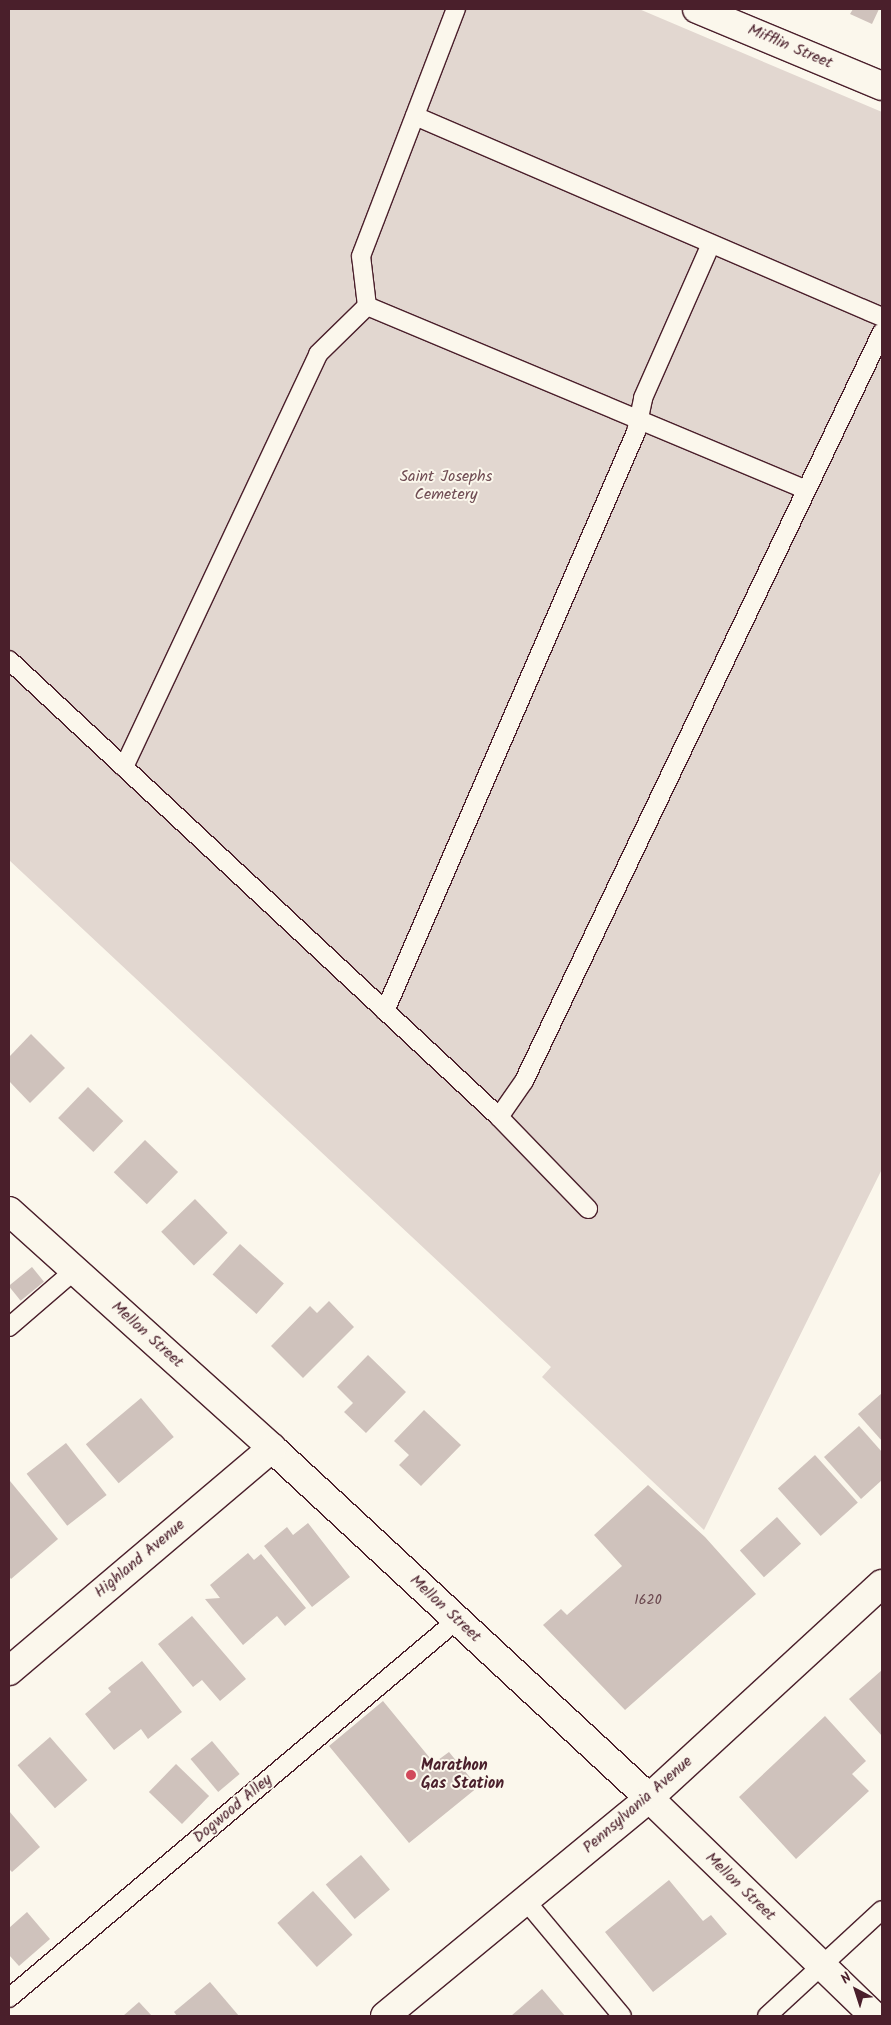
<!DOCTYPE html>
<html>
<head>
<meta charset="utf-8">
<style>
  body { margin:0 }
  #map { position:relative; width:891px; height:2025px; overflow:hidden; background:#fbf7ec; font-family:Kalam,sans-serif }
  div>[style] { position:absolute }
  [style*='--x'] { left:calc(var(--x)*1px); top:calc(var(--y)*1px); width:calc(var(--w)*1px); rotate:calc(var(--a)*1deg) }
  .green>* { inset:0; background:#e2d7d0 }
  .building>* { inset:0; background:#cfc2bc; transform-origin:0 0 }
  .roads { filter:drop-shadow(1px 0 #4a1f2b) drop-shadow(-1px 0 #4a1f2b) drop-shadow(0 1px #4a1f2b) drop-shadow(0 -1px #4a1f2b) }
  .service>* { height:18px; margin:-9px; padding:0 9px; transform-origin:9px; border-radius:9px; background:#fbf7ec }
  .minor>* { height:28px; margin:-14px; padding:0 14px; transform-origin:14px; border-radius:14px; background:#fbf7ec }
  .dots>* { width:14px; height:14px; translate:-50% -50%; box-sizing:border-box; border:2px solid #fbf7ec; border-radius:50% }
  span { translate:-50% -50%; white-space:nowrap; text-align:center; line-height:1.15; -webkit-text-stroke:4px #fbf7ec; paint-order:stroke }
  .number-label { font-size:14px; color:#6b484f }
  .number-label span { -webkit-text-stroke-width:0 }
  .street-label { font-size:16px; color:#4a1f2b }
  .park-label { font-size:16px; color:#704d54 }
  .poi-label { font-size:16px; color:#4a1f2b; font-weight:700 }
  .left { translate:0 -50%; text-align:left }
  .frame { position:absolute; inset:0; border:10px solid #4a1f2b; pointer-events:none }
  .north { position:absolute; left:831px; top:1965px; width:50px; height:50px; -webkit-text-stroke:4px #fbf7ec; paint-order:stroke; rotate:320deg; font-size:14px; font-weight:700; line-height:20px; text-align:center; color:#4a1f2b }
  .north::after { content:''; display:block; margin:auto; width:18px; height:22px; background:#4a1f2b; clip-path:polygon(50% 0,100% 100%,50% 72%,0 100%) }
</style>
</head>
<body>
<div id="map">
  <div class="green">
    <i style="clip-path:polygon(9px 9px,639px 9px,882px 112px,882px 1169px,704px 1530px,542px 1377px,551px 1367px,9px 860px)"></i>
  </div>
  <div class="building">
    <i style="clip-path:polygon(853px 9px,879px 9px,872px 24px,850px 14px)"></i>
    <i style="clip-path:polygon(31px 1034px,65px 1068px,30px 1103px,9px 1081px,9px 1057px)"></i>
    <i style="left:88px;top:1087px;width:49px;height:43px;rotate:44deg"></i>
    <i style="left:145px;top:1140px;width:46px;height:45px;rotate:44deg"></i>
    <i style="left:195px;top:1199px;width:47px;height:47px;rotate:46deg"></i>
    <i style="left:240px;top:1244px;width:59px;height:41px;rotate:42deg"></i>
    <i style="left:32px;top:1267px;width:19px;height:30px;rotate:51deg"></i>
    <i style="clip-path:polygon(329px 1301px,354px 1327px,303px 1378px,271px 1346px,310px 1306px,317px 1313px)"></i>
    <i style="clip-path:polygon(368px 1355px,406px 1392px,366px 1433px,344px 1412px,353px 1403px,337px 1387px)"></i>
    <i style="clip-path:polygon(882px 1393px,882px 1441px,858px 1414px)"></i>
    <i style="left:141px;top:1398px;width:51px;height:72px;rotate:50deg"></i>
    <i style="clip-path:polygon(424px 1410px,461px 1445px,421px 1486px,399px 1465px,409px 1455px,394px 1441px)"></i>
    <i style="clip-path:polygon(859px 1426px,882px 1452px,882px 1480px,861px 1499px,824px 1457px)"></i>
    <i style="left:66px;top:1443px;width:66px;height:50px;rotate:52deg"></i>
    <i style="left:815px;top:1455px;width:64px;height:50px;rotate:48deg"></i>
    <i style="clip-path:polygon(10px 1481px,58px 1539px,11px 1579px,9px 1576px)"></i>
    <i style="clip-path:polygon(648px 1485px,705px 1537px,756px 1594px,625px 1710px,543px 1625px,561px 1609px,567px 1615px,622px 1566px,594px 1535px)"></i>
    <i style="left:777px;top:1517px;width:36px;height:50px;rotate:48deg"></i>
    <i style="clip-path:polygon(308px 1523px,350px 1577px,312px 1607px,264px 1546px,287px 1527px,293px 1535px)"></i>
    <i style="clip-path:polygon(248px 1553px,254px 1560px,261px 1554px,306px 1608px,285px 1626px,277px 1616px,243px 1645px,205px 1599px,220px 1598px,210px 1585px)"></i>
    <i style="clip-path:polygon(192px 1616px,246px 1679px,220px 1701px,202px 1680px,193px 1687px,158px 1644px)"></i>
    <i style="clip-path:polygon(142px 1661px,182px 1712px,148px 1739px,141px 1729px,114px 1750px,85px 1714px,111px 1692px,108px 1688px)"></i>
    <i style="clip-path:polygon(882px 1670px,882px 1736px,849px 1699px)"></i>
    <i style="clip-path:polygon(383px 1701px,434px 1763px,449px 1752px,478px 1787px,409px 1843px,329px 1746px)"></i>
    <i style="clip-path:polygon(825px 1716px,866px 1761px,852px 1774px,869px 1791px,796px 1859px,739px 1797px)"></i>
    <i style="left:50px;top:1737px;width:57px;height:43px;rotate:49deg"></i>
    <i style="left:212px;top:1741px;width:43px;height:28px;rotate:50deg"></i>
    <i style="left:176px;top:1764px;width:46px;height:39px;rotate:44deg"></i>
    <i style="clip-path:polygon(9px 1811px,40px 1847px,12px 1872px,9px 1869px)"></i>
    <i style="left:361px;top:1855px;width:45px;height:46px;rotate:50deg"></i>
    <i style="clip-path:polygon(669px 1880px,703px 1921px,711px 1915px,727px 1934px,653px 1992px,605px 1932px)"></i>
    <i style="left:313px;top:1891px;width:59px;height:48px;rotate:48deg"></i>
    <i style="clip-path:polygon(27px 1912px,50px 1939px,19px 1966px,9px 1955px,9px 1928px)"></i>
    <i style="clip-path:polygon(210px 1982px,239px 2016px,177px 2016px,174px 2012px)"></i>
    <i style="clip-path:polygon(542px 1989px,565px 2016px,511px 2016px)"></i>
    <i style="clip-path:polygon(139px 2002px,152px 2016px,123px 2016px)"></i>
  </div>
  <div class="roads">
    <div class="service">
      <i style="--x:415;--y:116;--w:508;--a:23.29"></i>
      <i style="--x:367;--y:306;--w:476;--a:22.7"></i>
      <i style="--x:9;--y:660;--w:670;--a:43"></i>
      <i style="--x:499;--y:1117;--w:128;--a:45.9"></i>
      <i style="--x:124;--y:767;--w:456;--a:-64.8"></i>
      <i style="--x:318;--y:354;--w:69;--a:-44.4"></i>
      <i style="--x:367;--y:306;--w:50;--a:-96.8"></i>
      <i style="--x:361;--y:256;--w:265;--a:-69"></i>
      <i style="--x:385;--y:1011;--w:631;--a:-66.56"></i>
      <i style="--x:636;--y:432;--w:35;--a:-78"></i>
      <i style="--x:643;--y:398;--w:168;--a:-66.2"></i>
      <i style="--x:499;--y:1117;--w:44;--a:-55.2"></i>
      <i style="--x:524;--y:1081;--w:830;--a:-64.45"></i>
      <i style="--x:9;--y:1327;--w:87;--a:-40.8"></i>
      <i style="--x:525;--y:1900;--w:151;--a:50.1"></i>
      <i style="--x:9;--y:1998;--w:586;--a:-40.16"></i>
      <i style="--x:767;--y:2016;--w:156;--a:-42.7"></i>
    </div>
    <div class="minor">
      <i style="--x:697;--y:9;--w:200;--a:22.6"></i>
      <i style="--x:9;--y:1211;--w:354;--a:42"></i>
      <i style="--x:272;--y:1448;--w:514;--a:42.87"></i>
      <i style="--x:649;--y:1798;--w:313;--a:44.1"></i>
      <i style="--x:9;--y:1671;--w:345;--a:-40.3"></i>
      <i style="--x:385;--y:2016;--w:342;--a:-39.5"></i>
      <i style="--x:649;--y:1798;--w:316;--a:-42.6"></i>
    </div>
  </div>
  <div class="dots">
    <i style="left:411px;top:1775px;background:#d1495b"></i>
  </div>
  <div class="number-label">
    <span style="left:648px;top:1600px">1620</span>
  </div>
  <div class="street-label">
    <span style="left:790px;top:47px;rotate:23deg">Mifflin Street</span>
    <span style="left:147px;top:1335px;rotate:42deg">Mellon Street</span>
    <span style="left:140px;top:1559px;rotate:-40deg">Highland Avenue</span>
    <span style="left:445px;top:1609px;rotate:43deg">Mellon Street</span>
    <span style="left:638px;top:1805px;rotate:-41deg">Pennsylvania Avenue</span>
    <span style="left:233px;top:1809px;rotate:-40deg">Dogwood Alley</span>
    <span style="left:740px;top:1887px;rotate:44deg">Mellon Street</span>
  </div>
  <div class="park-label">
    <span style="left:446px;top:486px">Saint Josephs<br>Cemetery</span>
  </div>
  <div class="poi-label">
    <span class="left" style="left:421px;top:1775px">Marathon<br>Gas Station</span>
  </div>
  <div class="frame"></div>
  <div class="north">N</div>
</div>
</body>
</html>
